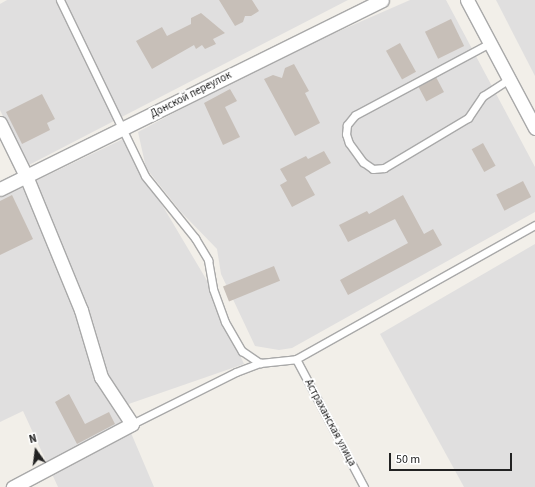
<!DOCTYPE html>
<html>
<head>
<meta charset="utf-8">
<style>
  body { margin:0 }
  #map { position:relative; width:535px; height:487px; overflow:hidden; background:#f2efe9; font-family:"Source Sans 3",sans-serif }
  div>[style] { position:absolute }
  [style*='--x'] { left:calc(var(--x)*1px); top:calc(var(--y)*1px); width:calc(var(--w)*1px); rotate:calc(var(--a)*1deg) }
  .residential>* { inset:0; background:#e0dfdf }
  .building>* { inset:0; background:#c7bfb8; transform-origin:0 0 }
  .roads { filter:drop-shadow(1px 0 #a9a9a9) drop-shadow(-1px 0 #a9a9a9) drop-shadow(0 1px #a9a9a9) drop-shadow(0 -1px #a9a9a9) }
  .service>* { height:7px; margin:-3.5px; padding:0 3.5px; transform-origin:3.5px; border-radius:3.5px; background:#fff }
  .minor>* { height:13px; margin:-6.5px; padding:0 6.5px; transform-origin:6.5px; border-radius:6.5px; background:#fff }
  span { translate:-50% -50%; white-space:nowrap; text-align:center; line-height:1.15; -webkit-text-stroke:4px #fff; paint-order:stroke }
  .street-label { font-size:11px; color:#222 }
  .north { position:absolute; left:16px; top:431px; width:40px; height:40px; -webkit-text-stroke:3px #fff; paint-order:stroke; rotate:346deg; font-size:11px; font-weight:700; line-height:16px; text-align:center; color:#222 }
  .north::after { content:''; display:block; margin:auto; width:14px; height:18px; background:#222; clip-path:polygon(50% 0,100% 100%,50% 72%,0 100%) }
  .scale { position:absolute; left:389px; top:453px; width:123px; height:18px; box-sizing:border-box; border:2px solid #222; border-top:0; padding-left:5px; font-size:12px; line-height:14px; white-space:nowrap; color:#222; -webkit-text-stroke:3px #fff; paint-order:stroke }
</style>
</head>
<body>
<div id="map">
  <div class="residential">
    <i style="clip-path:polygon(7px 0,348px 0,27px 166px,0 110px,0 4px)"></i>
    <i style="clip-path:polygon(410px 0,446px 0,535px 167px,535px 212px,292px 348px,279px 350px,255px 346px,221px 274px,217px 249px,181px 212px,146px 168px,138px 132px,273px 60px)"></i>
    <i style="clip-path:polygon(496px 0,535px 0,535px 76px)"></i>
    <i style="clip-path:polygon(123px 139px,209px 284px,244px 364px,120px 407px,154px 487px,58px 487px,23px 411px,0 422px,0 198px)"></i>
    <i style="clip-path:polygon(535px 244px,535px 487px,464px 487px,380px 334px)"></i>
  </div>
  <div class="building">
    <i style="clip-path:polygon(219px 0,252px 0,259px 11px,251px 16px,245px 16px,243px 22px,235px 26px)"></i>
    <i style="clip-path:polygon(201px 13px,225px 33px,213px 39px,216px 44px,205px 49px,202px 45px,196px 49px,194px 45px,152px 69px,136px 41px,162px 27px,167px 36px,191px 24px,191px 18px)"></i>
    <i style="left:451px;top:19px;width:30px;height:29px;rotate:64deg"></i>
    <i style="left:400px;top:43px;width:33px;height:16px;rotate:61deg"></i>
    <i style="clip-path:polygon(294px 64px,309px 91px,305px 93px,320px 123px,295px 136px,264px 79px,273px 75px,282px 78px,285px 68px)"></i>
    <i style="left:436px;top:77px;width:17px;height:20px;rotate:62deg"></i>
    <i style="clip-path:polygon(230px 89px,237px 101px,225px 107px,240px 137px,223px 145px,204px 103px)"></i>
    <i style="clip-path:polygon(42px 94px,55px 119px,47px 123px,50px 130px,22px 144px,6px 112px)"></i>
    <i style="left:483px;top:143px;width:26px;height:13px;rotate:61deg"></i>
    <i style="clip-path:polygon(324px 151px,331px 163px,305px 177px,315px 195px,292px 207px,280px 185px,287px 181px,280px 169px,306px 156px,308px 159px)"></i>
    <i style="left:523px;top:181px;width:18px;height:30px;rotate:63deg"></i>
    <i style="clip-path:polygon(12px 195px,33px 239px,0 255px,0 201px)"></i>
    <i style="clip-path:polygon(403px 195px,424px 234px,433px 229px,442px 245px,348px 295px,340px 280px,408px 243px,395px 219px,348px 242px,339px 225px,367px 211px,369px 214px)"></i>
    <i style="left:274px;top:266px;width:16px;height:55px;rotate:68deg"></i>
    <i style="clip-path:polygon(69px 394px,85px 424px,109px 412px,115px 424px,77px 444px,55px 402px)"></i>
  </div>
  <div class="roads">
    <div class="service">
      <i style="--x:60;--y:0;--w:195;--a:64.2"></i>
      <i style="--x:145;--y:176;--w:80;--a:51.1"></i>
      <i style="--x:195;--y:238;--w:26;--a:59"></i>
      <i style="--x:208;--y:260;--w:29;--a:80"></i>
      <i style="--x:213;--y:289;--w:35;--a:70"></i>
      <i style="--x:225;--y:322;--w:34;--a:60"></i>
      <i style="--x:242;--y:351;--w:22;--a:34"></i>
      <i style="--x:490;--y:43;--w:153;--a:151.9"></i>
      <i style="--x:355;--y:115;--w:13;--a:129"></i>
      <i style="--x:347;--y:125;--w:9;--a:96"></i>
      <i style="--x:346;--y:134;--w:9;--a:72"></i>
      <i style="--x:349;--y:143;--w:24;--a:54"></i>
      <i style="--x:363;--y:162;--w:12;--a:35"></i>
      <i style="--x:373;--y:169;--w:11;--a:-5"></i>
      <i style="--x:384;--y:168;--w:98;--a:-30.8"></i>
      <i style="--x:468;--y:118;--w:27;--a:-56"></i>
      <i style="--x:483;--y:96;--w:31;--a:-33"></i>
      <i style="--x:296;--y:359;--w:145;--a:62"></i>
      <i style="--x:132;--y:424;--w:116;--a:-26.6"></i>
      <i style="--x:236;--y:372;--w:26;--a:-21"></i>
      <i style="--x:260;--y:363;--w:36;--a:-6"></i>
      <i style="--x:296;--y:359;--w:274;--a:-29.3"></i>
    </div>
    <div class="minor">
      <i style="--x:467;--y:0;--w:145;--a:62"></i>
      <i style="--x:0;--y:123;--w:59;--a:63.9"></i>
      <i style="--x:26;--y:176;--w:145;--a:67.7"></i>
      <i style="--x:81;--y:310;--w:70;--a:73.4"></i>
      <i style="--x:101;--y:377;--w:56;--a:56.6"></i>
      <i style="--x:132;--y:424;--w:135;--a:152.1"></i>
      <i style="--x:0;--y:189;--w:426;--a:-26.3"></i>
    </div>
  </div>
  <div class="street-label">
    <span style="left:191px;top:95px;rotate:-27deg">Донской переулок</span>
    <span style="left:330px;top:423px;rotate:62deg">Астраханская улица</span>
  </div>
  <div class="north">N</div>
  <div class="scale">50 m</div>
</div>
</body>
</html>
